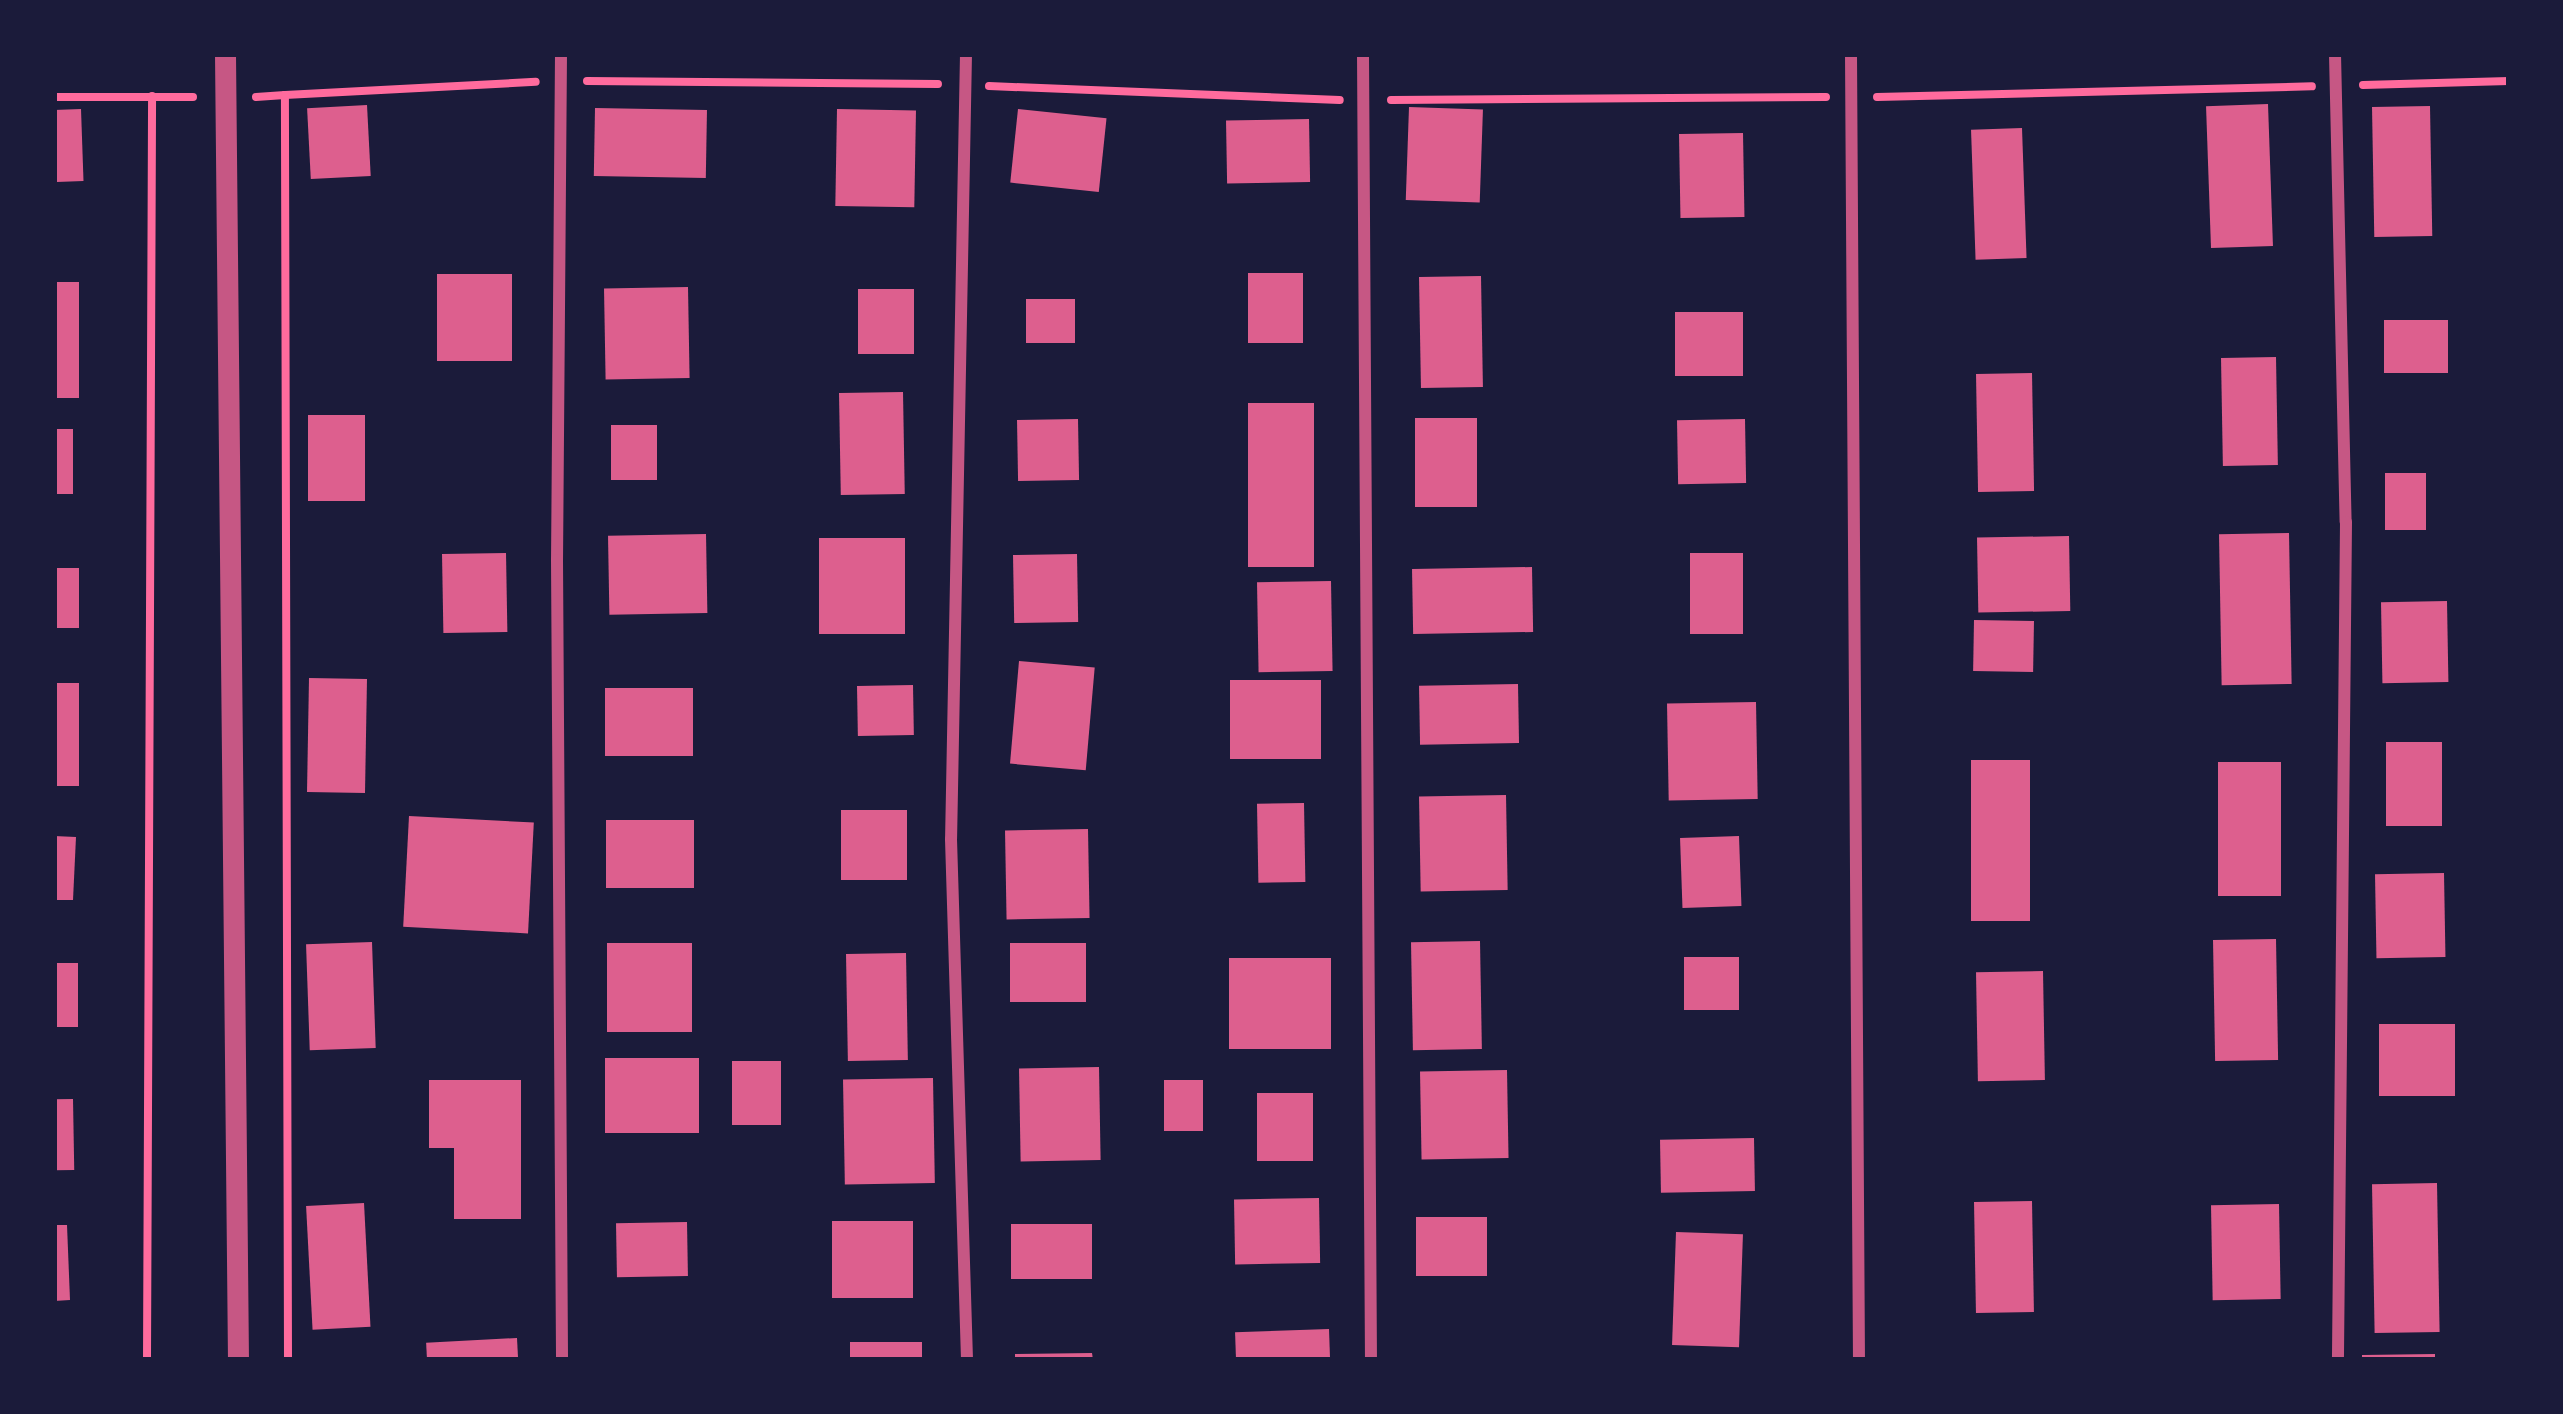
<!DOCTYPE html>
<html>
<head>
<meta charset="utf-8">
<style>
  body { margin:0 }
  #map { position:relative; width:2563px; height:1414px; overflow:hidden; background:#1b1b3a; font-family:"Alegreya Sans",sans-serif }
  div>[style] { position:absolute }
  [style*='--x'] { left:calc(var(--x)*1px); top:calc(var(--y)*1px); width:calc(var(--w)*1px); rotate:calc(var(--a)*1deg) }
  .building>* { inset:0; background:#dd5f8e; transform-origin:0 0 }
  .path>* { height:8px; margin:-4px; padding:0 4px; transform-origin:4px; border-radius:4px; background:#ff6b9d }
  .minor>* { height:12px; margin:-6px; padding:0 6px; transform-origin:6px; border-radius:6px; background:#c65784 }
  .tertiary>* { height:21px; margin:-10.5px; padding:0 10.5px; transform-origin:10.5px; border-radius:10.5px; background:#c65784 }
  span { translate:-50% -50%; white-space:nowrap; text-align:center; line-height:1.15; -webkit-text-stroke:12px #1b1b3a; paint-order:stroke }
  .frame { position:absolute; inset:0; border:57px solid #1b1b3a; pointer-events:none }
</style>
</head>
<body>
<div id="map">
  <div class="building">
    <i style="left:2268px;top:104px;width:142px;height:62px;rotate:88deg"></i>
    <i style="left:367px;top:105px;width:71px;height:60px;rotate:87deg"></i>
    <i style="left:2430px;top:106px;width:130px;height:58px;rotate:89deg"></i>
    <i style="left:1409px;top:107px;width:74px;height:93px;rotate:2deg"></i>
    <i style="left:595px;top:108px;width:112px;height:68px;rotate:1deg"></i>
    <i style="left:81px;top:109px;width:72px;height:27px;rotate:88deg"></i>
    <i style="left:837px;top:109px;width:79px;height:97px;rotate:1deg"></i>
    <i style="left:1018px;top:109px;width:89px;height:74px;rotate:6deg"></i>
    <i style="left:1309px;top:119px;width:63px;height:83px;rotate:89deg"></i>
    <i style="left:2022px;top:128px;width:130px;height:51px;rotate:88deg"></i>
    <i style="left:1743px;top:133px;width:84px;height:64px;rotate:89deg"></i>
    <i style="left:1248px;top:273px;width:55px;height:70px"></i>
    <i style="left:512px;top:274px;width:87px;height:75px;rotate:90deg"></i>
    <i style="left:1481px;top:276px;width:111px;height:62px;rotate:89deg"></i>
    <i style="left:54px;top:282px;width:25px;height:116px"></i>
    <i style="left:688px;top:287px;width:91px;height:84px;rotate:89deg"></i>
    <i style="left:914px;top:289px;width:65px;height:56px;rotate:90deg"></i>
    <i style="left:1026px;top:299px;width:49px;height:44px"></i>
    <i style="left:1743px;top:312px;width:64px;height:68px;rotate:90deg"></i>
    <i style="left:2448px;top:320px;width:53px;height:64px;rotate:90deg"></i>
    <i style="left:2276px;top:357px;width:108px;height:55px;rotate:89deg"></i>
    <i style="left:2032px;top:373px;width:118px;height:56px;rotate:89deg"></i>
    <i style="left:903px;top:392px;width:102px;height:64px;rotate:89deg"></i>
    <i style="left:1314px;top:403px;width:164px;height:66px;rotate:90deg"></i>
    <i style="left:308px;top:415px;width:57px;height:86px"></i>
    <i style="left:1415px;top:418px;width:62px;height:89px"></i>
    <i style="left:1078px;top:419px;width:61px;height:61px;rotate:89deg"></i>
    <i style="left:1745px;top:419px;width:64px;height:68px;rotate:89deg"></i>
    <i style="left:611px;top:425px;width:46px;height:55px"></i>
    <i style="left:54px;top:429px;width:19px;height:65px"></i>
    <i style="left:2426px;top:473px;width:57px;height:41px;rotate:90deg"></i>
    <i style="left:2289px;top:533px;width:151px;height:70px;rotate:89deg"></i>
    <i style="left:706px;top:534px;width:79px;height:98px;rotate:89deg"></i>
    <i style="left:2069px;top:536px;width:75px;height:92px;rotate:89deg"></i>
    <i style="left:819px;top:538px;width:86px;height:96px"></i>
    <i style="left:506px;top:553px;width:79px;height:64px;rotate:89deg"></i>
    <i style="left:1690px;top:553px;width:53px;height:81px"></i>
    <i style="left:1077px;top:554px;width:68px;height:64px;rotate:89deg"></i>
    <i style="left:1532px;top:567px;width:65px;height:120px;rotate:89deg"></i>
    <i style="left:54px;top:568px;width:25px;height:60px"></i>
    <i style="left:1331px;top:581px;width:90px;height:74px;rotate:89deg"></i>
    <i style="left:2447px;top:601px;width:81px;height:66px;rotate:89deg"></i>
    <i style="left:1974px;top:620px;width:60px;height:51px;rotate:1deg"></i>
    <i style="left:1019px;top:661px;width:76px;height:103px;rotate:5deg"></i>
    <i style="left:309px;top:678px;width:58px;height:114px;rotate:1deg"></i>
    <i style="left:1321px;top:680px;width:79px;height:91px;rotate:90deg"></i>
    <i style="left:54px;top:683px;width:25px;height:103px"></i>
    <i style="left:1518px;top:684px;width:59px;height:99px;rotate:89deg"></i>
    <i style="left:913px;top:685px;width:50px;height:56px;rotate:89deg"></i>
    <i style="left:693px;top:688px;width:68px;height:88px;rotate:90deg"></i>
    <i style="left:1756px;top:702px;width:97px;height:89px;rotate:89deg"></i>
    <i style="left:2386px;top:742px;width:56px;height:84px"></i>
    <i style="left:1971px;top:760px;width:59px;height:161px"></i>
    <i style="left:2281px;top:762px;width:134px;height:63px;rotate:90deg"></i>
    <i style="left:1506px;top:795px;width:95px;height:87px;rotate:89deg"></i>
    <i style="left:1304px;top:803px;width:79px;height:47px;rotate:89deg"></i>
    <i style="left:907px;top:810px;width:70px;height:66px;rotate:90deg"></i>
    <i style="left:409px;top:816px;width:125px;height:111px;rotate:3deg"></i>
    <i style="left:694px;top:820px;width:68px;height:88px;rotate:90deg"></i>
    <i style="left:1088px;top:829px;width:89px;height:83px;rotate:89deg"></i>
    <i style="clip-path:polygon(54px 836px,76px 837px,73px 900px,54px 900px)"></i>
    <i style="left:1739px;top:836px;width:70px;height:59px;rotate:88deg"></i>
    <i style="left:2444px;top:873px;width:84px;height:69px;rotate:89deg"></i>
    <i style="left:2276px;top:939px;width:121px;height:63px;rotate:89deg"></i>
    <i style="left:1480px;top:941px;width:108px;height:69px;rotate:89deg"></i>
    <i style="left:372px;top:942px;width:106px;height:66px;rotate:88deg"></i>
    <i style="left:607px;top:943px;width:85px;height:89px"></i>
    <i style="left:1086px;top:943px;width:59px;height:76px;rotate:90deg"></i>
    <i style="left:906px;top:953px;width:107px;height:60px;rotate:89deg"></i>
    <i style="left:1684px;top:957px;width:55px;height:53px"></i>
    <i style="left:1229px;top:958px;width:102px;height:91px"></i>
    <i style="left:54px;top:963px;width:24px;height:64px"></i>
    <i style="left:2043px;top:971px;width:109px;height:67px;rotate:89deg"></i>
    <i style="left:2455px;top:1024px;width:72px;height:76px;rotate:90deg"></i>
    <i style="left:699px;top:1058px;width:75px;height:94px;rotate:90deg"></i>
    <i style="left:732px;top:1061px;width:49px;height:64px"></i>
    <i style="left:1099px;top:1067px;width:93px;height:80px;rotate:89deg"></i>
    <i style="left:1507px;top:1070px;width:88px;height:87px;rotate:89deg"></i>
    <i style="left:933px;top:1078px;width:105px;height:90px;rotate:89deg"></i>
    <i style="clip-path:polygon(429px 1080px,521px 1080px,521px 1219px,454px 1219px,454px 1148px,429px 1148px)"></i>
    <i style="left:1164px;top:1080px;width:39px;height:51px"></i>
    <i style="left:1257px;top:1093px;width:56px;height:68px"></i>
    <i style="left:73px;top:1099px;width:71px;height:19px;rotate:89deg"></i>
    <i style="left:1754px;top:1138px;width:53px;height:94px;rotate:89deg"></i>
    <i style="left:2437px;top:1183px;width:149px;height:65px;rotate:89deg"></i>
    <i style="left:1319px;top:1198px;width:65px;height:85px;rotate:89deg"></i>
    <i style="left:2032px;top:1201px;width:111px;height:58px;rotate:89deg"></i>
    <i style="left:364px;top:1203px;width:124px;height:58px;rotate:87deg"></i>
    <i style="left:2279px;top:1204px;width:95px;height:68px;rotate:89deg"></i>
    <i style="left:1487px;top:1217px;width:59px;height:71px;rotate:90deg"></i>
    <i style="left:913px;top:1221px;width:77px;height:81px;rotate:90deg"></i>
    <i style="left:687px;top:1222px;width:54px;height:71px;rotate:89deg"></i>
    <i style="left:1092px;top:1224px;width:55px;height:81px;rotate:90deg"></i>
    <i style="clip-path:polygon(54px 1225px,67px 1225px,70px 1300px,54px 1301px)"></i>
    <i style="left:1676px;top:1232px;width:67px;height:113px;rotate:2deg"></i>
    <i style="left:1329px;top:1329px;width:31px;height:94px;rotate:88deg"></i>
    <i style="left:517px;top:1338px;width:22px;height:91px;rotate:87deg"></i>
    <i style="left:922px;top:1342px;width:18px;height:72px;rotate:90deg"></i>
    <i style="clip-path:polygon(1092px 1353px,1093px 1360px,1015px 1360px,1015px 1354px)"></i>
    <i style="clip-path:polygon(2435px 1354px,2435px 1360px,2362px 1360px,2362px 1355px)"></i>
  </div>
  <div class="path">
    <i style="--x:587;--y:81;--w:351;--a:0.5"></i>
    <i style="--x:2363;--y:85;--w:146;--a:-1.6"></i>
    <i style="--x:989;--y:86;--w:351;--a:2.3"></i>
    <i style="--x:54;--y:97;--w:139;--a:0"></i>
    <i style="--x:256;--y:97;--w:29;--a:-4"></i>
    <i style="--x:1877;--y:97;--w:435;--a:-1.4"></i>
    <i style="--x:1391;--y:100;--w:435;--a:-0.4"></i>
    <i style="--x:147;--y:1360;--w:1264;--a:-89.77"></i>
    <i style="--x:288;--y:1360;--w:1265;--a:-90.14"></i>
    <i style="--x:285;--y:95;--w:251;--a:-3"></i>
  </div>
  <div class="minor">
    <i style="--x:561;--y:54;--w:506;--a:90.45"></i>
    <i style="--x:557;--y:560;--w:800;--a:89.64"></i>
    <i style="--x:966;--y:54;--w:785;--a:91.09"></i>
    <i style="--x:951;--y:839;--w:521;--a:88.24"></i>
    <i style="--x:1363;--y:54;--w:1306;--a:89.65"></i>
    <i style="--x:1851;--y:54;--w:1306;--a:89.65"></i>
    <i style="--x:2335;--y:54;--w:468;--a:88.7"></i>
    <i style="--x:2346;--y:522;--w:838;--a:90.55"></i>
  </div>
  <div class="tertiary">
    <i style="--x:225;--y:54;--w:1306;--a:89.43"></i>
  </div>
  <div class="frame"></div>
</div>
</body>
</html>
